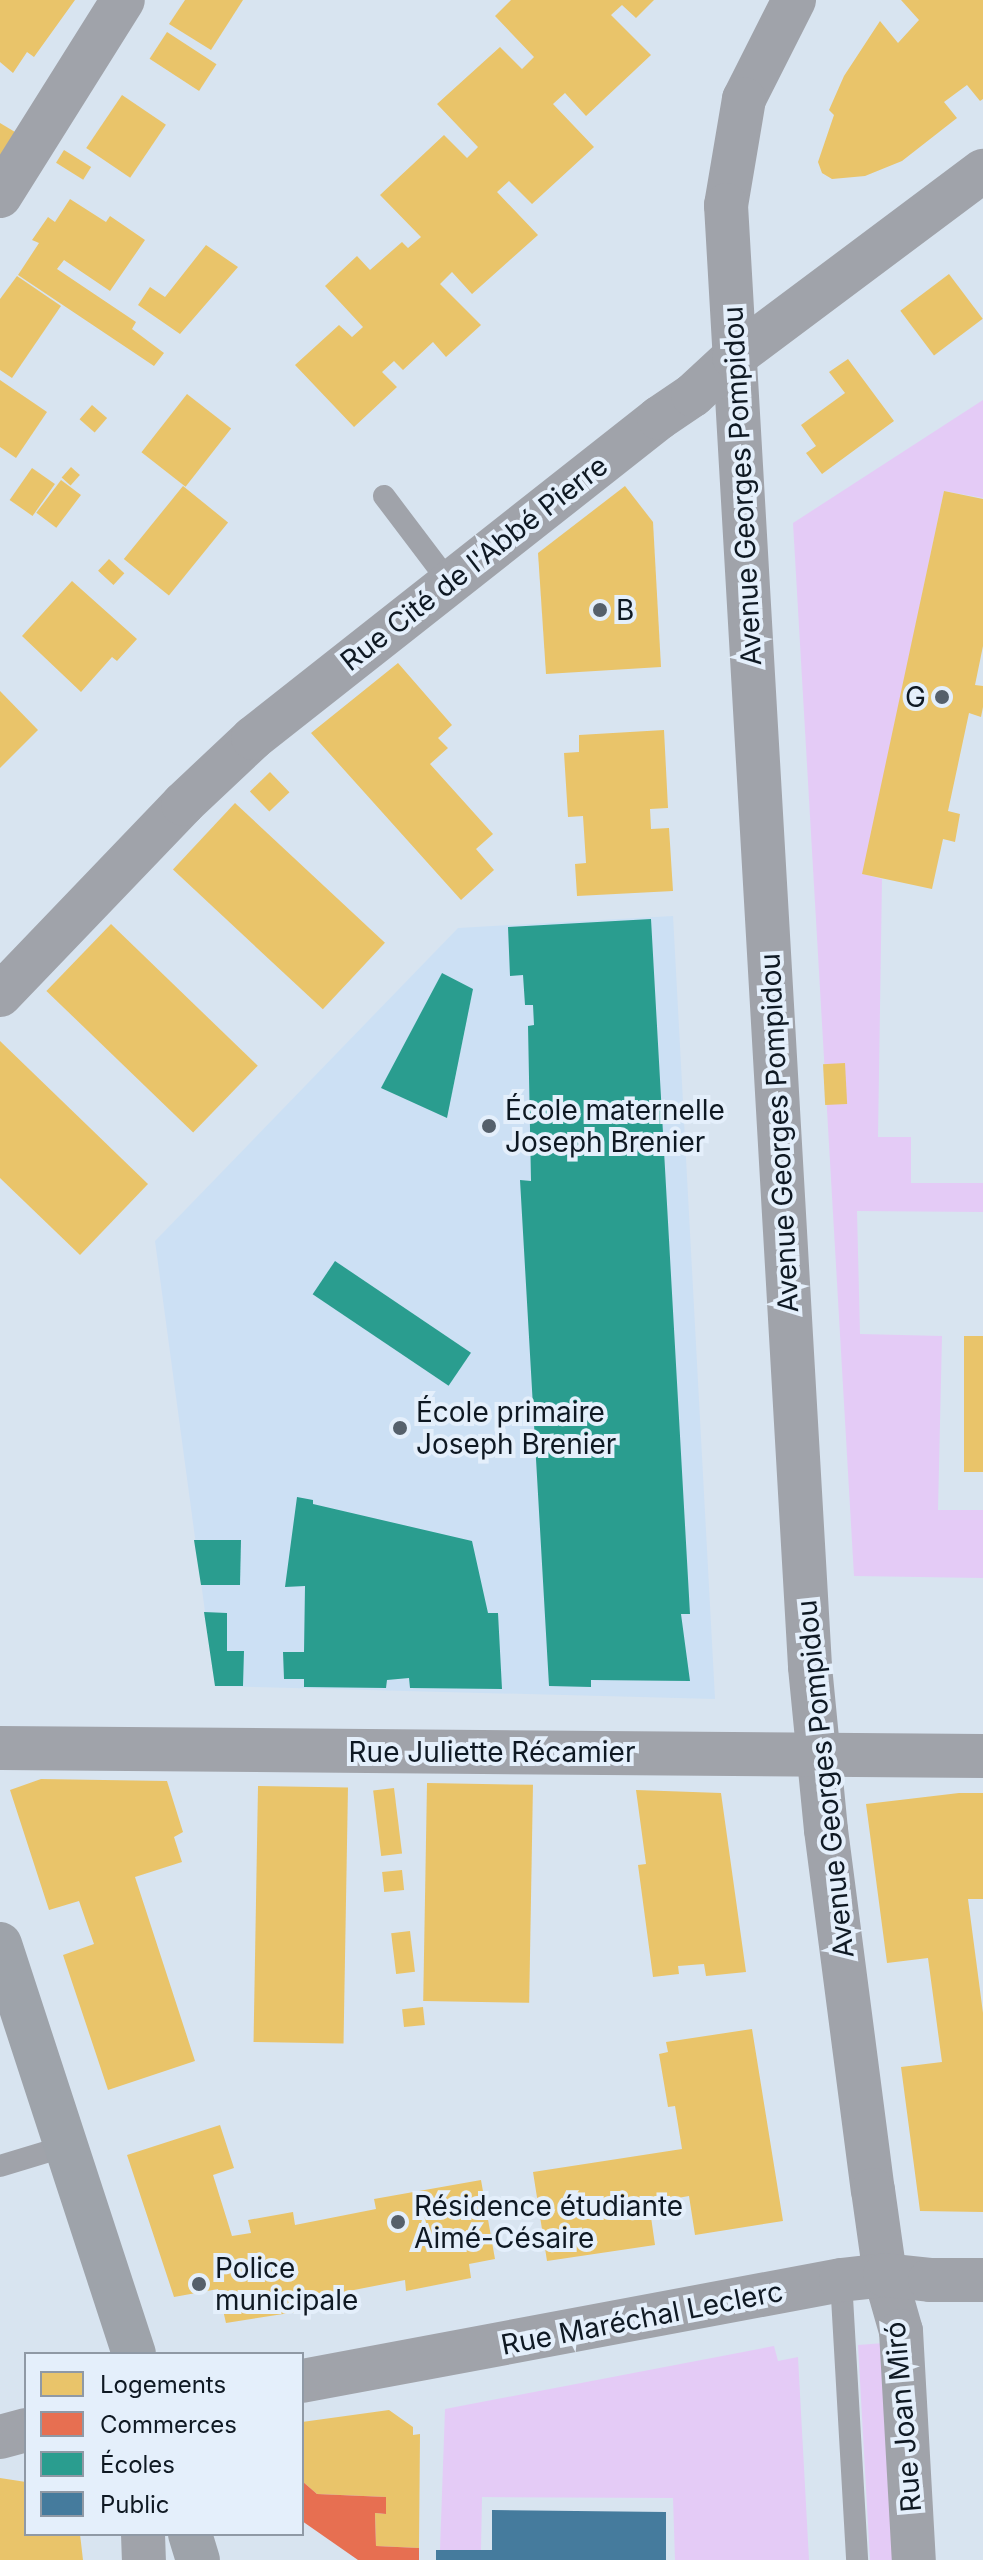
<!DOCTYPE html>
<html>
<head>
<meta charset="utf-8">
<style>
  body { margin:0 }
  #map { position:relative; width:983px; height:2560px; overflow:hidden; background:#d8e4f0; font-family:Inter,sans-serif }
  div>[style] { position:absolute }
  [style*='--x'] { left:calc(var(--x)*1px); top:calc(var(--y)*1px); width:calc(var(--w)*1px); rotate:calc(var(--a)*1deg) }
  .built>* { inset:0; background:#cce0f4 }
  .green>* { inset:0; background:#e4cbf6 }
  .homes>* { inset:0; background:#e9c46a; transform-origin:0 0 }
  .shops>* { inset:0; background:#e76f51 }
  .schools>* { inset:0; background:#2a9d8f; transform-origin:0 0 }
  .public>* { inset:0; background:#457b9d }
  .lane>* { height:22px; margin:-11px; padding:0 11px; transform-origin:11px; border-radius:11px; background:#a0a3aa }
  .street>* { height:44px; margin:-22px; padding:0 22px; transform-origin:22px; border-radius:22px; background:#a0a3aa }
  .secondary>* { height:44px; margin:-22px; padding:0 22px; transform-origin:22px; border-radius:22px; background:#9ea3aa }
  .dots>* { width:22px; height:22px; translate:-50% -50%; box-sizing:border-box; border:4px solid #e4effb; border-radius:50% }
  span { translate:-50% -50%; white-space:nowrap; text-align:center; line-height:1.15; -webkit-text-stroke:8px #e4effb; paint-order:stroke }
  .street-label { font-size:28px; color:#0f1923 }
  .poi-label { font-size:28px; color:#0f1923 }
  .left { translate:0 -50%; text-align:left }
  .right { translate:-100% -50%; text-align:right }
  .legend { position:absolute; left:24px; top:2352px; width:280px; height:184px; box-sizing:border-box; background:#e4effb; border:2px solid #8f99a5; margin:0; padding:10px 14px; list-style:none; font-size:24px; color:#0f1923 }
  .legend li { display:flex; align-items:center; gap:16px; height:40px }
  .legend b { width:40px; border:2px solid #8f99a5 }
</style>
</head>
<body>
<div id="map">
  <div class="built">
    <i style="clip-path:polygon(673px 916px,715px 1699px,215px 1686px,155px 1241px,458px 928px)"></i>
  </div>
  <div class="green">
    <i style="clip-path:polygon(983px 400px,983px 498px,944px 491px,863px 874px,882px 879px,878px 1137px,911px 1137px,911px 1183px,983px 1183px,983px 1212px,857px 1211px,860px 1334px,942px 1336px,938px 1510px,983px 1510px,983px 1578px,854px 1576px,793px 523px)"></i>
    <i style="clip-path:polygon(884px 2343px,902px 2560px,870px 2560px,858px 2345px)"></i>
    <i style="clip-path:polygon(774px 2346px,778px 2361px,798px 2357px,809px 2560px,675px 2560px,673px 2498px,482px 2497px,481px 2550px,440px 2550px,445px 2409px)"></i>
  </div>
  <div class="homes">
    <i style="clip-path:polygon(0 0,75px 0,34px 57px,27px 52px,13px 73px,0 62px)"></i>
    <i style="clip-path:polygon(185px 0,243px 0,211px 50px,169px 24px)"></i>
    <i style="clip-path:polygon(511px 0,654px 0,636px 18px,622px 5px,611px 15px,651px 55px,586px 116px,565px 93px,553px 104px,594px 147px,532px 204px,509px 181px,497px 192px,538px 235px,472px 294px,452px 272px,440px 284px,481px 325px,446px 357px,433px 342px,403px 370px,394px 361px,382px 372px,397px 387px,354px 427px,295px 365px,339px 325px,352px 337px,363px 327px,325px 286px,357px 256px,370px 270px,402px 242px,408px 248px,421px 237px,380px 195px,444px 135px,467px 158px,478px 147px,437px 104px,500px 47px,522px 69px,534px 57px,495px 16px)"></i>
    <i style="clip-path:polygon(901px 0,983px 0,983px 99px,980px 101px,967px 85px,944px 102px,957px 118px,902px 161px,865px 176px,832px 179px,822px 173px,818px 162px,834px 115px,829px 110px,844px 76px,880px 21px,898px 43px,919px 20px)"></i>
    <i style="left:167px;top:32px;width:59px;height:32px;rotate:33deg"></i>
    <i style="left:122px;top:95px;width:53px;height:64px;rotate:34deg"></i>
    <i style="clip-path:polygon(0 123px,15px 132px,0 156px)"></i>
    <i style="left:64px;top:150px;width:32px;height:15px;rotate:32deg"></i>
    <i style="clip-path:polygon(70px 199px,106px 222px,110px 216px,145px 240px,110px 291px,64px 260px,57px 269px,136px 322px,132px 329px,164px 353px,154px 366px,18px 275px,39px 243px,32px 240px,48px 217px,55px 222px)"></i>
    <i style="clip-path:polygon(206px 245px,238px 267px,180px 334px,138px 305px,150px 287px,165px 297px)"></i>
    <i style="left:949px;top:274px;width:56px;height:61px;rotate:53deg"></i>
    <i style="clip-path:polygon(17px 276px,61px 306px,12px 378px,0 370px,0 299px)"></i>
    <i style="clip-path:polygon(848px 359px,894px 421px,822px 474px,806px 453px,816px 446px,801px 425px,845px 393px,829px 372px)"></i>
    <i style="clip-path:polygon(0 380px,47px 412px,16px 458px,0 447px)"></i>
    <i style="left:187px;top:394px;width:56px;height:74px;rotate:38deg"></i>
    <i style="left:92px;top:405px;width:20px;height:19px;rotate:41deg"></i>
    <i style="left:71px;top:467px;width:12px;height:14px;rotate:42deg"></i>
    <i style="left:32px;top:468px;width:28px;height:39px;rotate:35deg"></i>
    <i style="left:61px;top:480px;width:25px;height:41px;rotate:37deg"></i>
    <i style="left:183px;top:486px;width:58px;height:94px;rotate:39deg"></i>
    <i style="clip-path:polygon(625px 486px,653px 522px,661px 667px,546px 674px,538px 553px)"></i>
    <i style="clip-path:polygon(944px 491px,983px 499px,983px 646px,975px 685px,983px 686px,983px 707px,981px 717px,969px 713px,948px 811px,960px 814px,955px 842px,943px 839px,932px 889px,862px 874px)"></i>
    <i style="left:109px;top:559px;width:21px;height:16px;rotate:43deg"></i>
    <i style="clip-path:polygon(72px 581px,137px 639px,117px 661px,112px 657px,81px 692px,22px 636px)"></i>
    <i style="clip-path:polygon(398px 663px,452px 725px,438px 738px,448px 748px,430px 764px,493px 834px,476px 849px,494px 870px,461px 900px,311px 733px)"></i>
    <i style="clip-path:polygon(0 691px,38px 730px,0 768px)"></i>
    <i style="clip-path:polygon(664px 730px,668px 808px,650px 809px,651px 829px,669px 828px,673px 891px,577px 896px,575px 864px,586px 863px,583px 816px,568px 817px,564px 753px,579px 752px,579px 735px)"></i>
    <i style="left:270px;top:772px;width:28px;height:28px;rotate:46deg"></i>
    <i style="left:235px;top:803px;width:205px;height:91px;rotate:43deg"></i>
    <i style="left:111px;top:924px;width:204px;height:93px;rotate:44deg"></i>
    <i style="clip-path:polygon(0 1041px,148px 1184px,80px 1255px,0 1178px)"></i>
    <i style="left:845px;top:1063px;width:41px;height:22px;rotate:87deg"></i>
    <i style="left:964px;top:1336px;width:19px;height:136px"></i>
    <i style="clip-path:polygon(41px 1779px,167px 1781px,183px 1832px,174px 1837px,182px 1862px,135px 1877px,195px 2061px,108px 2090px,63px 1955px,94px 1944px,79px 1901px,49px 1910px,10px 1790px)"></i>
    <i style="left:427px;top:1783px;width:106px;height:218px;rotate:1deg"></i>
    <i style="left:258px;top:1786px;width:90px;height:256px;rotate:1deg"></i>
    <i style="left:394px;top:1788px;width:66px;height:21px;rotate:83deg"></i>
    <i style="clip-path:polygon(636px 1790px,721px 1793px,746px 1972px,706px 1976px,704px 1964px,678px 1966px,679px 1974px,653px 1977px,638px 1865px,646px 1864px)"></i>
    <i style="clip-path:polygon(959px 1793px,983px 1793px,983px 1899px,968px 1899px,983px 2013px,983px 2212px,920px 2211px,901px 2067px,942px 2062px,928px 1958px,887px 1963px,866px 1804px)"></i>
    <i style="left:402px;top:1870px;width:20px;height:20px;rotate:84deg"></i>
    <i style="left:410px;top:1931px;width:41px;height:19px;rotate:83deg"></i>
    <i style="left:423px;top:2007px;width:18px;height:21px;rotate:84deg"></i>
    <i style="clip-path:polygon(752px 2029px,783px 2221px,695px 2235px,689px 2196px,649px 2203px,655px 2245px,547px 2261px,533px 2172px,682px 2149px,675px 2106px,668px 2107px,659px 2054px,668px 2052px,666px 2042px)"></i>
    <i style="clip-path:polygon(220px 2125px,234px 2168px,213px 2175px,232px 2236px,251px 2233px,248px 2220px,293px 2212px,295px 2225px,376px 2209px,374px 2199px,481px 2180px,495px 2259px,469px 2264px,471px 2278px,406px 2291px,405px 2280px,308px 2299px,309px 2310px,226px 2323px,218px 2289px,174px 2297px,127px 2155px)"></i>
    <i style="clip-path:polygon(389px 2410px,413px 2427px,413px 2435px,420px 2434px,419px 2548px,376px 2546px,375px 2513px,386px 2514px,386px 2497px,317px 2494px,302px 2481px,302px 2422px)"></i>
    <i style="clip-path:polygon(0 2478px,26px 2482px,26px 2534px,80px 2534px,83px 2560px,0 2560px)"></i>
  </div>
  <div class="shops">
    <i style="clip-path:polygon(302px 2481px,317px 2494px,386px 2497px,386px 2514px,375px 2513px,376px 2546px,419px 2548px,419px 2560px,358px 2560px,302px 2521px)"></i>
  </div>
  <div class="schools">
    <i style="clip-path:polygon(651px 919px,690px 1614px,681px 1614px,690px 1681px,591px 1680px,591px 1687px,549px 1686px,520px 1180px,531px 1181px,528px 1026px,534px 1025px,533px 1005px,525px 1005px,523px 975px,510px 976px,508px 927px)"></i>
    <i style="clip-path:polygon(442px 973px,473px 989px,447px 1118px,381px 1088px)"></i>
    <i style="left:335px;top:1261px;width:164px;height:40px;rotate:34deg"></i>
    <i style="clip-path:polygon(297px 1497px,313px 1500px,313px 1504px,472px 1541px,488px 1613px,498px 1613px,502px 1689px,410px 1688px,409px 1678px,387px 1680px,386px 1688px,304px 1687px,304px 1679px,284px 1679px,283px 1652px,304px 1652px,305px 1586px,285px 1587px)"></i>
    <i style="clip-path:polygon(194px 1540px,241px 1540px,240px 1585px,201px 1585px)"></i>
    <i style="clip-path:polygon(204px 1612px,227px 1613px,227px 1651px,244px 1651px,243px 1686px,215px 1686px)"></i>
  </div>
  <div class="public">
    <i style="clip-path:polygon(492px 2510px,666px 2512px,666px 2560px,436px 2560px,436px 2550px,492px 2550px)"></i>
  </div>
  <div class="lane">
    <i style="--x:384;--y:496;--w:108;--a:52.9"></i>
    <i style="--x:0;--y:2166;--w:69;--a:-16.9"></i>
    <i style="--x:841;--y:2280;--w:280;--a:86.7"></i>
  </div>
  <div class="street">
    <i style="--x:794;--y:0;--w:111;--a:116.8"></i>
    <i style="--x:744;--y:99;--w:108;--a:99.6"></i>
    <i style="--x:726;--y:205;--w:1464;--a:86.71"></i>
    <i style="--x:810;--y:1667;--w:164;--a:84.4"></i>
    <i style="--x:826;--y:1830;--w:363;--a:82.6"></i>
    <i style="--x:873;--y:2190;--w:86;--a:82"></i>
    <i style="--x:885;--y:2275;--w:58;--a:74.1"></i>
    <i style="--x:901;--y:2331;--w:229;--a:86.8"></i>
    <i style="--x:0;--y:196;--w:231;--a:-57.9"></i>
    <i style="--x:0;--y:995;--w:265;--a:-46.2"></i>
    <i style="--x:183;--y:804;--w:96;--a:-43.3"></i>
    <i style="--x:253;--y:738;--w:517;--a:-38.24"></i>
    <i style="--x:659;--y:418;--w:41;--a:-34.1"></i>
    <i style="--x:693;--y:395;--w:56;--a:-42.8"></i>
    <i style="--x:734;--y:357;--w:311;--a:-36.8"></i>
    <i style="--x:0;--y:1748;--w:983;--a:0.47"></i>
    <i style="--x:302;--y:2381;--w:548;--a:-10.61"></i>
    <i style="--x:841;--y:2280;--w:44;--a:-6.5"></i>
    <i style="--x:885;--y:2275;--w:45;--a:6.3"></i>
    <i style="--x:930;--y:2280;--w:53;--a:0"></i>
    <i style="--x:0;--y:2437;--w:27;--a:-15"></i>
    <i style="--x:143;--y:2534;--w:26;--a:88"></i>
  </div>
  <div class="secondary">
    <i style="--x:0;--y:1944;--w:431;--a:71.9"></i>
    <i style="--x:190;--y:2534;--w:27;--a:73"></i>
  </div>
  <div class="dots">
    <i style="left:600px;top:610px;background:#55606b"></i>
    <i style="left:942px;top:697px;background:#55606b"></i>
    <i style="left:489px;top:1126px;background:#55606b"></i>
    <i style="left:400px;top:1428px;background:#55606b"></i>
    <i style="left:398px;top:2222px;background:#55606b"></i>
    <i style="left:199px;top:2284px;background:#55606b"></i>
  </div>
  <div class="street-label">
    <span style="left:742px;top:486px;rotate:-93deg">Avenue Georges Pompidou</span>
    <span style="left:474px;top:563px;rotate:-38deg">Rue Cité de l'Abbé Pierre</span>
    <span style="left:779px;top:1133px;rotate:-93deg">Avenue Georges Pompidou</span>
    <span style="left:492px;top:1752px">Rue Juliette Récamier</span>
    <span style="left:825px;top:1779px;rotate:-96deg">Avenue Georges Pompidou</span>
    <span style="left:642px;top:2318px;rotate:-11deg">Rue Maréchal Leclerc</span>
    <span style="left:903px;top:2417px;rotate:-95deg">Rue Joan Miró</span>
  </div>
  <div class="poi-label">
    <span class="left" style="left:616px;top:610px">B</span>
    <span class="right" style="left:926px;top:697px">G</span>
    <span class="left" style="left:505px;top:1126px">École maternelle<br>Joseph Brenier</span>
    <span class="left" style="left:416px;top:1428px">École primaire<br>Joseph Brenier</span>
    <span class="left" style="left:414px;top:2222px">Résidence étudiante<br>Aimé-Césaire</span>
    <span class="left" style="left:215px;top:2284px">Police<br>municipale</span>
  </div>
  <ul class="legend">
  <li><b style="height:22px;background:#e9c46a"></b>Logements</li>
  <li><b style="height:22px;background:#e76f51"></b>Commerces</li>
  <li><b style="height:22px;background:#2a9d8f"></b>Écoles</li>
  <li><b style="height:22px;background:#457b9d"></b>Public</li>
  </ul>
</div>
</body>
</html>
